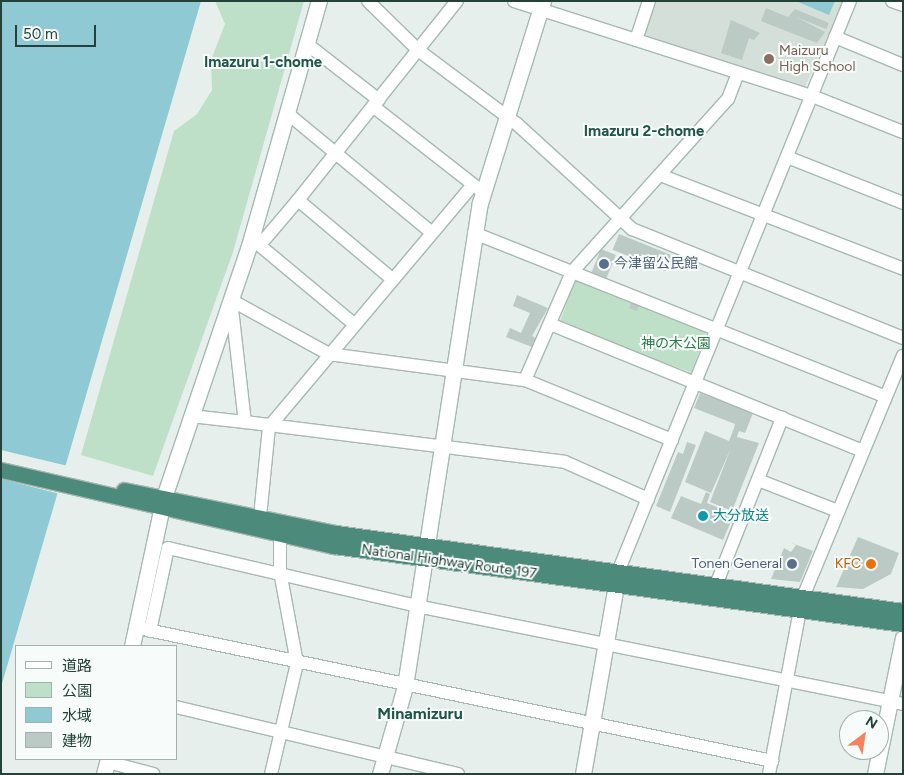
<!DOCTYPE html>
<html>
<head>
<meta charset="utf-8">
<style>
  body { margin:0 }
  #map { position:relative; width:904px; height:775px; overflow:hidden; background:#e6efeb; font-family:Figtree,"Noto Sans JP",sans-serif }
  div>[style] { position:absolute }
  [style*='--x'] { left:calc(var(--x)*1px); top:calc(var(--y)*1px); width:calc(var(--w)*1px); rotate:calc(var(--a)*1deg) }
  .built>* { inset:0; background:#d4dfda }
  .green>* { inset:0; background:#bfe0c8; transform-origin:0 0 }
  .water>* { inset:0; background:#8ec9d4 }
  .pier>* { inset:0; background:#e6efeb }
  .building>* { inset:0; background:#bbcac4; transform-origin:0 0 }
  .roads { filter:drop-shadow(1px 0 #a8b8b2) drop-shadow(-1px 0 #a8b8b2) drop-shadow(0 1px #a8b8b2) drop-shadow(0 -1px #a8b8b2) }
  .minor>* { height:12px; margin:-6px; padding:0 6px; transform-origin:6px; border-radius:6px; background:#fff }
  .tertiary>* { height:15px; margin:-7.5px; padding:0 7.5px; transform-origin:7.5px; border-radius:7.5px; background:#fff }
  .trunk>* { height:15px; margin:-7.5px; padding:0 7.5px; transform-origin:7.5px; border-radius:7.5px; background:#4c8a7c }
  .dots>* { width:14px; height:14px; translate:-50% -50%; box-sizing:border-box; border:2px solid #f7fbf9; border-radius:50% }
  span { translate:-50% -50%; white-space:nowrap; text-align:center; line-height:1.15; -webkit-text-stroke:4px #f7fbf9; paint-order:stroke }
  .education-label { font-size:14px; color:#785e54 }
  .left { translate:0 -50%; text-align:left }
  .service-label { font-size:14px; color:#4e5e75 }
  .right { translate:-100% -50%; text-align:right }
  .park-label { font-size:14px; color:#2d7a4b }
  .culture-label { font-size:14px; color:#0d838f }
  .street-label { font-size:14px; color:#24423a }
  .food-label { font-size:14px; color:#c56008 }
  .neighbourhood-label { font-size:15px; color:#1f5548; font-weight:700 }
  .quarter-label { font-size:16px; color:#1f5548; font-weight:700 }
  .frame { position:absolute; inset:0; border:2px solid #24423a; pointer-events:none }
  .legend { position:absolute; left:15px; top:645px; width:162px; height:115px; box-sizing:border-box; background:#f7fbf9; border:1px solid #a3b1ad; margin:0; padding:6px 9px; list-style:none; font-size:15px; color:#24423a }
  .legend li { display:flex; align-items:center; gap:10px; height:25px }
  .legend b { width:25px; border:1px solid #a3b1ad }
  .north { position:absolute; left:839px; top:710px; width:50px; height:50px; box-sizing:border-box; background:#f7fbf9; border:1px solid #a3b1ad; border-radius:50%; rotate:31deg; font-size:14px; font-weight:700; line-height:20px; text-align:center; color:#24423a }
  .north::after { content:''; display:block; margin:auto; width:18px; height:22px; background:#f4845f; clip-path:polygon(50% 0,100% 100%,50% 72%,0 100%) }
  .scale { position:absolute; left:15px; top:25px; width:81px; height:22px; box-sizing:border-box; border:2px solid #24423a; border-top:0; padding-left:6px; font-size:15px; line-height:18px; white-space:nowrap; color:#24423a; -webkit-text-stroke:4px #f7fbf9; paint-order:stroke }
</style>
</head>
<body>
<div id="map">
  <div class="built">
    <i style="clip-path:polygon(652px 1px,844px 1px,805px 87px,645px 36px)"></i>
  </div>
  <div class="green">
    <i style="clip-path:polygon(215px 1px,304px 1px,233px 252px,153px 476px,81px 455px,174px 131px,197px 114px,212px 90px,211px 60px,225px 24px)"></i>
    <i style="left:575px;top:280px;width:141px;height:47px;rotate:20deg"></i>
  </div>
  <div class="water">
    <i style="clip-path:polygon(1px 1px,201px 1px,1px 687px)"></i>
    <i style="clip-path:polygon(796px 1px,835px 1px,829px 15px)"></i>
  </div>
  <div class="pier">
    <i style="clip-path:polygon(1px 450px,68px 466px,60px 494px,1px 479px)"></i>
  </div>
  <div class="building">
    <i style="clip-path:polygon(766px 8px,788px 17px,795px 9px,829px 23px,826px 29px,796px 17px,825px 32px,817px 43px,761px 21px)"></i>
    <i style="clip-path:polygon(731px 20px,760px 33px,754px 40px,749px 38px,742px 60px,721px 53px)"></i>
    <i style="left:619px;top:234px;width:57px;height:17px;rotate:22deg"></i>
    <i style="left:601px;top:249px;width:16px;height:25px;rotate:22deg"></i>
    <i style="clip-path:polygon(517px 295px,548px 308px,532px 336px,536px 338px,532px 347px,506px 337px,510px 328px,521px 333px,530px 313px,513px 306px)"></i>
    <i style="clip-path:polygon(631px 302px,639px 306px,637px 311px,629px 308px)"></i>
    <i style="clip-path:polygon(700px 393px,753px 413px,745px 433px,739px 431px,737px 437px,759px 443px,732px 511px,710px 502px,731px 448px,711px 493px,685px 482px,705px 431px,729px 441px,734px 428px,735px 424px,694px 408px)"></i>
    <i style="clip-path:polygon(687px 442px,696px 445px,670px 512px,656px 506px,678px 452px,683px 454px)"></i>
    <i style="clip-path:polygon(706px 492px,710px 494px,707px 503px,734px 514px,723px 540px,671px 518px,681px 496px,701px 504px)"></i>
    <i style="clip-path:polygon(858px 537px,899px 553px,891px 574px,863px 589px,836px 587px)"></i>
    <i style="clip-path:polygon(789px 542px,813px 551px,800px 582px,771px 579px,784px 548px,791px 552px,796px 545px)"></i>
  </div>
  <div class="roads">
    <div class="minor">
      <i style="--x:368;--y:1;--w:70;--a:44.4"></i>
      <i style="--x:418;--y:50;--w:124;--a:36.8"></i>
      <i style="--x:517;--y:124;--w:156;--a:42.4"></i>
      <i style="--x:632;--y:229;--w:292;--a:21.9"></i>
      <i style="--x:514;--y:1;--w:313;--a:17.7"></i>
      <i style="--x:812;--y:96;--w:98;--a:21.6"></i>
      <i style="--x:892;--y:1;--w:12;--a:20"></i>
      <i style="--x:835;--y:37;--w:74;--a:22.4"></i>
      <i style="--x:636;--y:40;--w:41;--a:-71.6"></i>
      <i style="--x:307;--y:44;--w:91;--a:37.9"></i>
      <i style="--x:374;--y:107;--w:133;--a:38"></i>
      <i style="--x:287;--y:113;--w:187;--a:39.6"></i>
      <i style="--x:787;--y:157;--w:125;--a:21.6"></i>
      <i style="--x:660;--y:175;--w:261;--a:21.1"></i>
      <i style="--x:298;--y:200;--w:123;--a:40"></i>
      <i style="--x:474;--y:233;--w:443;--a:21.7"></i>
      <i style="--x:258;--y:244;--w:125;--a:39.8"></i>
      <i style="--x:249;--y:246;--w:17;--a:-24"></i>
      <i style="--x:265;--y:239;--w:51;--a:-49.8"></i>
      <i style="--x:298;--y:200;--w:255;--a:-51.4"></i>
      <i style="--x:231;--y:300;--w:123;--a:83.5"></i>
      <i style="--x:245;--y:422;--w:322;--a:7.1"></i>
      <i style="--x:565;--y:462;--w:91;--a:24"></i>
      <i style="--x:231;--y:300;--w:112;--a:28.9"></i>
      <i style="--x:329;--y:354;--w:198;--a:7.6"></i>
      <i style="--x:525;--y:380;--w:159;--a:22.2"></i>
      <i style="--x:550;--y:324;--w:338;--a:22.1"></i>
      <i style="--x:525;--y:380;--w:118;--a:-66.5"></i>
      <i style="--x:572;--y:272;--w:233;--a:-48"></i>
      <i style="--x:728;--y:99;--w:28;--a:-69"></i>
      <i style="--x:191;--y:416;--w:54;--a:6.3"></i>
      <i style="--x:758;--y:480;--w:86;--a:21.2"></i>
      <i style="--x:260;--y:517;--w:90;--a:-84.3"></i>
      <i style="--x:269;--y:427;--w:315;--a:-49.9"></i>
      <i style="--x:618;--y:572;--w:616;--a:-67.89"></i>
      <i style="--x:716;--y:585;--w:180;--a:-68.4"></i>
      <i style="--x:803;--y:597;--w:261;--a:-67.5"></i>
      <i style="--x:143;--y:629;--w:643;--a:11.85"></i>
      <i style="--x:150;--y:631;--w:85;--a:-77.8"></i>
      <i style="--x:168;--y:548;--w:256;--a:13.1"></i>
      <i style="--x:417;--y:606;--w:496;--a:11.4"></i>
      <i style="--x:176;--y:707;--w:290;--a:13.4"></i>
      <i style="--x:108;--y:762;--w:47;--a:14.9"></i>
      <i style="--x:271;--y:774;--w:114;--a:-76.8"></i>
      <i style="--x:297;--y:663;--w:94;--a:-100.5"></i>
      <i style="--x:280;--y:571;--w:34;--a:-90"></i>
      <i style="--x:769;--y:774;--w:167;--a:-79.3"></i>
    </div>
    <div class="tertiary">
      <i style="--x:132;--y:646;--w:152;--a:-77.9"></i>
      <i style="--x:164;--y:497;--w:265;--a:-71.3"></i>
      <i style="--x:249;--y:246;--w:255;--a:-74.1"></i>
      <i style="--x:104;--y:774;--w:16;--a:-75"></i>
      <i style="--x:380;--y:774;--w:91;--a:-74.1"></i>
      <i style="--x:405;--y:686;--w:489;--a:-81.2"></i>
      <i style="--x:480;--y:203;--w:212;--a:-72.7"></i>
      <i style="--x:583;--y:774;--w:204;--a:-80.1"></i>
      <i style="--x:875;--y:774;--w:139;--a:-78.4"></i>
    </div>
    <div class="trunk">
      <i style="--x:1;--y:470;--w:342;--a:12.9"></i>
      <i style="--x:334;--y:546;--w:574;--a:7.81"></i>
      <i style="--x:124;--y:490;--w:216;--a:11.5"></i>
      <i style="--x:336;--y:533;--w:572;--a:7.83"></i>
    </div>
  </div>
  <div class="dots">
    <i style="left:769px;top:59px;background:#8d6e63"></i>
    <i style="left:604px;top:264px;background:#5c6f8a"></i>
    <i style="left:703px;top:516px;background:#0f9aa8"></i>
    <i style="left:792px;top:564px;background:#5c6f8a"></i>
    <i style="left:871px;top:564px;background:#e8710a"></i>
  </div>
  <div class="education-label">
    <span class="left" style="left:779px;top:59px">Maizuru<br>High School</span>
  </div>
  <div class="service-label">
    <span class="left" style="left:614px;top:264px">今津留公民館</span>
    <span class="right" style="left:782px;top:564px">Tonen General</span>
  </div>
  <div class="park-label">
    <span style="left:676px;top:344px">神の木公園</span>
  </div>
  <div class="culture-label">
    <span class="left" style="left:713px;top:516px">大分放送</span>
  </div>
  <div class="street-label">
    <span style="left:449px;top:562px;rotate:8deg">National Highway Route 197</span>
  </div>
  <div class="food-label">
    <span class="right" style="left:861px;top:564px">KFC</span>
  </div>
  <div class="neighbourhood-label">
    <span style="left:263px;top:63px">Imazuru 1-chome</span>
    <span style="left:644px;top:132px">Imazuru 2-chome</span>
  </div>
  <div class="quarter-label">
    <span style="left:420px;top:714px">Minamizuru</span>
  </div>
  <div class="frame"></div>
  <ul class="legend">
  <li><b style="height:6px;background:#fff"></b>道路</li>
  <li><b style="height:14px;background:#bfe0c8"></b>公園</li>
  <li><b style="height:14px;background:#8ec9d4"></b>水域</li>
  <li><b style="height:14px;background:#bbcac4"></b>建物</li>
  </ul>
  <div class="north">N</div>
  <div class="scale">50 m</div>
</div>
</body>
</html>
